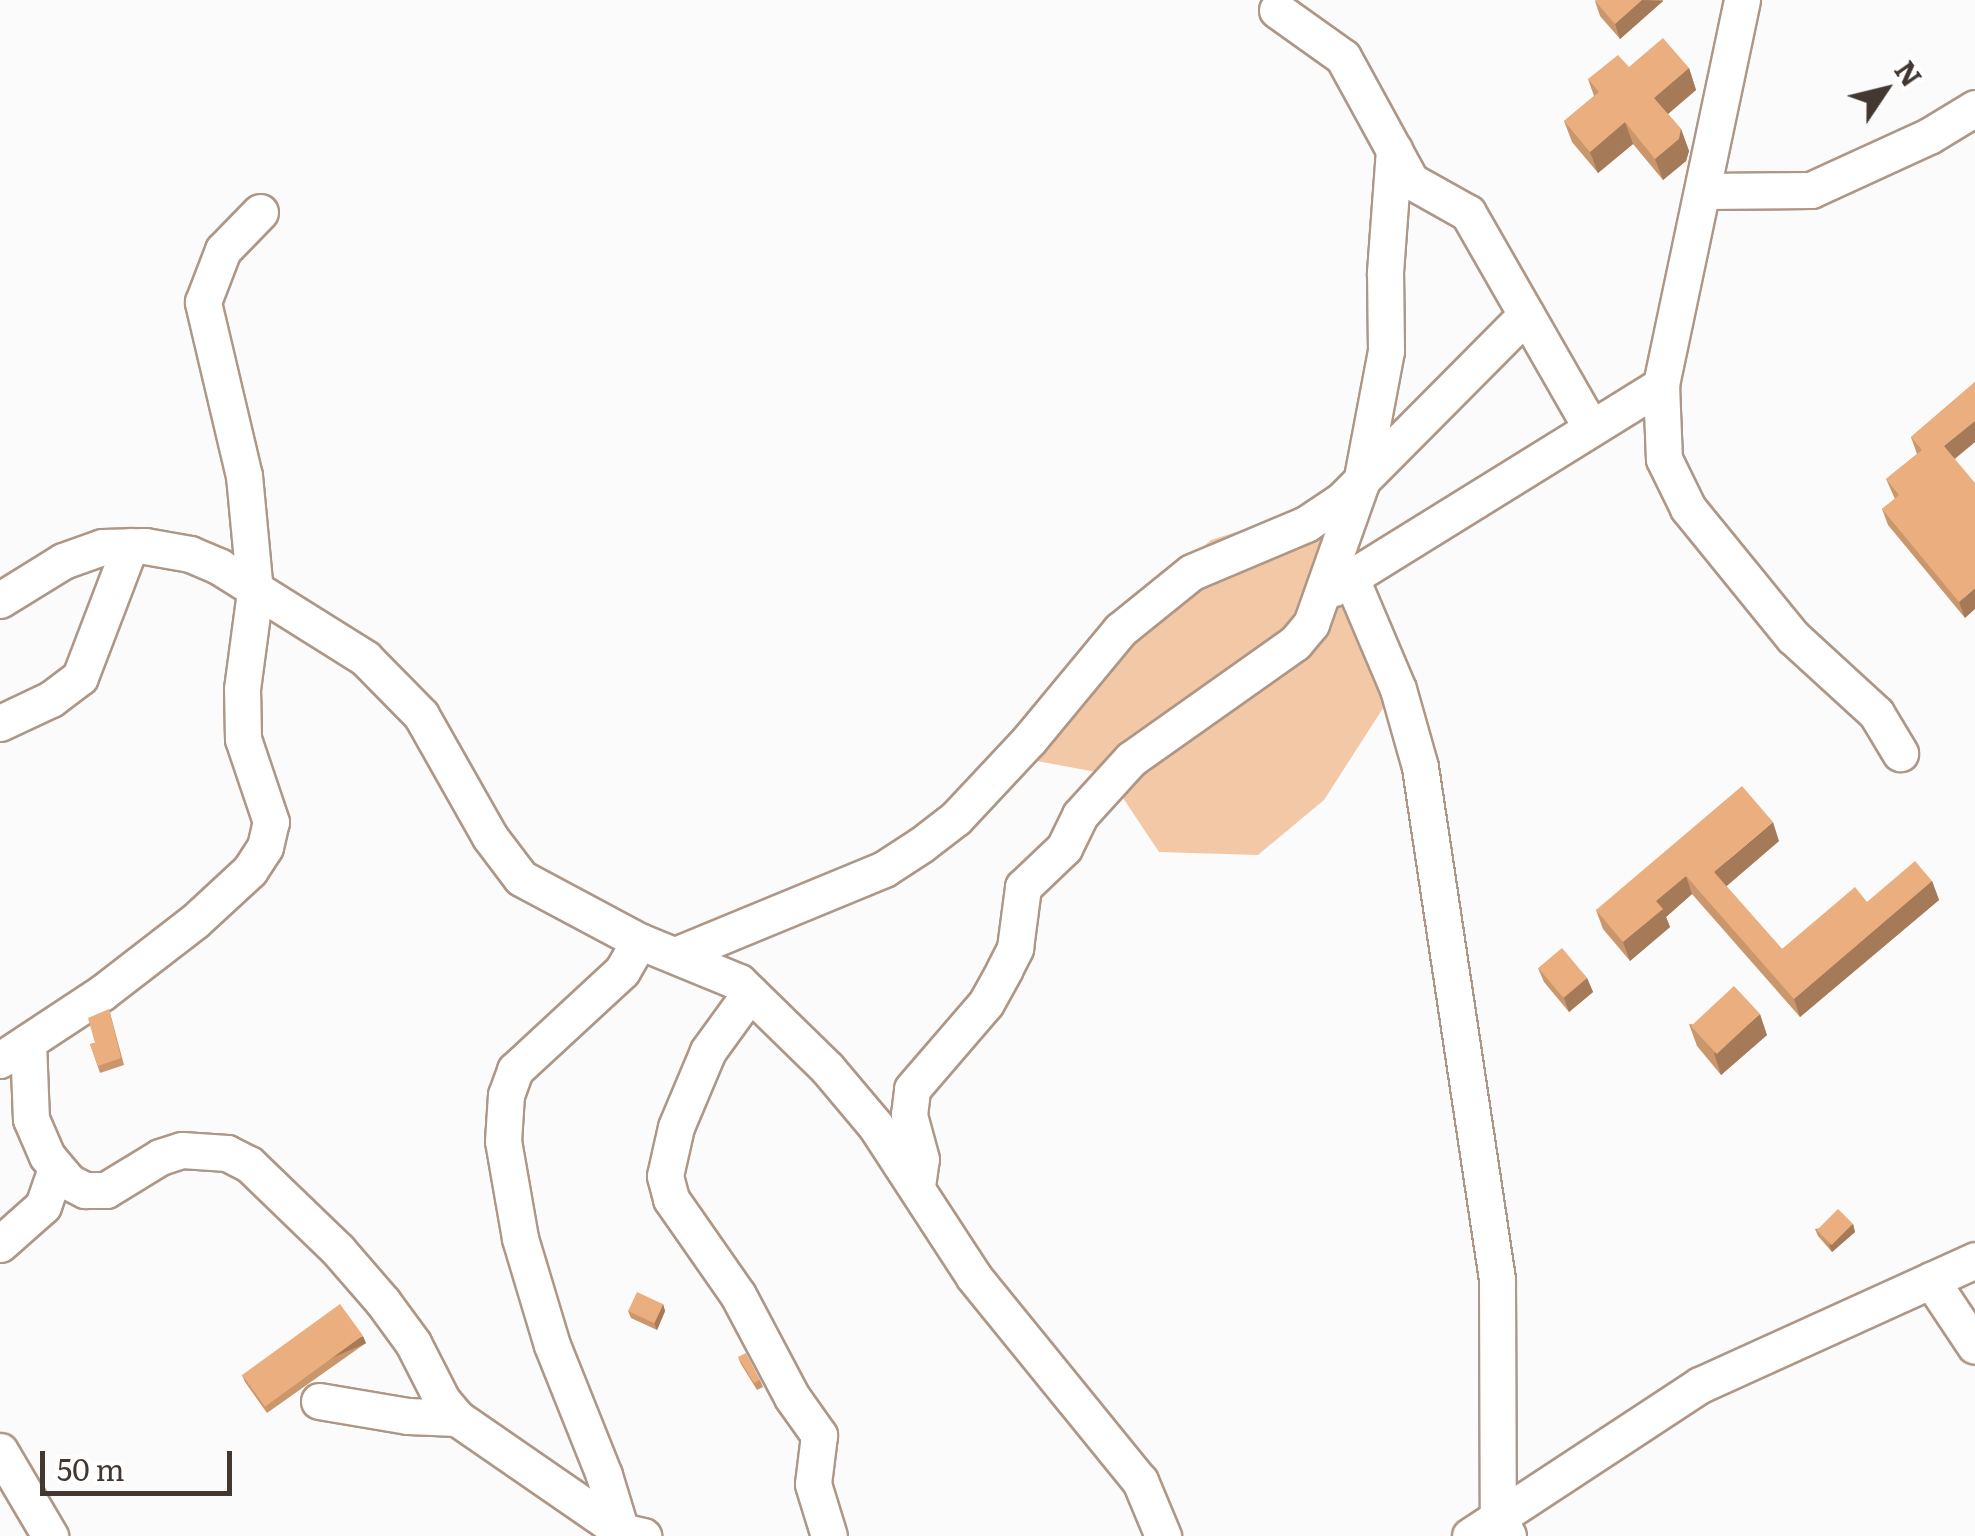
<!DOCTYPE html>
<html>
<head>
<meta charset="utf-8">
<style>
  body { margin:0 }
  #map { position:relative; width:1975px; height:1536px; overflow:hidden; background:#fbfbfb; font-family:Literata,serif }
  div>[style] { position:absolute }
  [style*='--x'] { left:calc(var(--x)*1px); top:calc(var(--y)*1px); width:calc(var(--w)*1px); rotate:calc(var(--a)*1deg) }
  .green>* { inset:0; background:#f3c8a6 }
  .roads { filter:drop-shadow(2px 0 #ae9786) drop-shadow(-2px 0 #ae9786) drop-shadow(0 2px #ae9786) drop-shadow(0 -2px #ae9786) }
  .minor>* { height:35px; margin:-17.5px; padding:0 17.5px; transform-origin:17.5px; border-radius:17.5px; background:#fff }
  .wall>* { inset:0; background:#ca966c }
  .shaded-wall>* { inset:0; background:#a47a58; transform-origin:0 0 }
  .building>* { inset:0; background:#ebae7e; transform-origin:0 0 }
  span { translate:-50% -50%; white-space:nowrap; text-align:center; line-height:1.15; -webkit-text-stroke:8px #fff; paint-order:stroke }
  .north { position:absolute; left:1835px; top:40px; width:100px; height:100px; -webkit-text-stroke:8px #fff; paint-order:stroke; rotate:55deg; font-size:28px; font-weight:700; line-height:40px; text-align:center; color:#423831 }
  .north::after { content:''; display:block; margin:auto; width:35px; height:45px; background:#423831; clip-path:polygon(50% 0,100% 100%,50% 72%,0 100%) }
  .scale { position:absolute; left:40px; top:1451px; width:192px; height:45px; box-sizing:border-box; border:5px solid #423831; border-top:0; padding-left:12px; font-size:30px; line-height:35px; white-space:nowrap; color:#423831; -webkit-text-stroke:8px #fff; paint-order:stroke }
</style>
</head>
<body>
<div id="map">
  <div class="green">
    <i style="clip-path:polygon(1302px 511px,1325px 522px,1365px 562px,1396px 688px,1324px 800px,1258px 855px,1159px 852px,1107px 774px,1037px 761px,1030px 754px,1098px 639px,1211px 540px)"></i>
  </div>
  <div class="roads">
    <div class="minor">
      <i style="--x:1742;--y:0;--w:393;--a:101.9"></i>
      <i style="--x:1661;--y:385;--w:74;--a:87.7"></i>
      <i style="--x:1664;--y:459;--w:55;--a:63.9"></i>
      <i style="--x:1688;--y:508;--w:166;--a:50.9"></i>
      <i style="--x:1793;--y:637;--w:113;--a:42.5"></i>
      <i style="--x:1876;--y:713;--w:47;--a:59"></i>
      <i style="--x:1277;--y:10;--w:81;--a:35.5"></i>
      <i style="--x:1343;--y:57;--w:141;--a:61.3"></i>
      <i style="--x:1411;--y:181;--w:65;--a:29.3"></i>
      <i style="--x:1468;--y:213;--w:245;--a:60.2"></i>
      <i style="--x:1703;--y:191;--w:108;--a:-0.5"></i>
      <i style="--x:1811;--y:190;--w:130;--a:-24.6"></i>
      <i style="--x:1929;--y:136;--w:54;--a:-31.3"></i>
      <i style="--x:1350;--y:576;--w:123;--a:67"></i>
      <i style="--x:1398;--y:689;--w:81;--a:74.2"></i>
      <i style="--x:1420;--y:767;--w:518;--a:81.45"></i>
      <i style="--x:1497;--y:1279;--w:237;--a:89.8"></i>
      <i style="--x:1498;--y:1516;--w:22;--a:63"></i>
      <i style="--x:1334;--y:588;--w:385;--a:-31.8"></i>
      <i style="--x:0;--y:600;--w:74;--a:-31.8"></i>
      <i style="--x:63;--y:561;--w:41;--a:-19.7"></i>
      <i style="--x:102;--y:547;--w:43;--a:-1.3"></i>
      <i style="--x:145;--y:546;--w:46;--a:10.1"></i>
      <i style="--x:190;--y:554;--w:33;--a:23"></i>
      <i style="--x:220;--y:567;--w:171;--a:32.1"></i>
      <i style="--x:365;--y:658;--w:80;--a:45.5"></i>
      <i style="--x:421;--y:715;--w:140;--a:60.5"></i>
      <i style="--x:490;--y:837;--w:51;--a:52.9"></i>
      <i style="--x:521;--y:878;--w:134;--a:28.1"></i>
      <i style="--x:639;--y:941;--w:108;--a:22.3"></i>
      <i style="--x:739;--y:982;--w:123;--a:44.3"></i>
      <i style="--x:827;--y:1068;--w:75;--a:49.9"></i>
      <i style="--x:875;--y:1125;--w:181;--a:56.9"></i>
      <i style="--x:974;--y:1277;--w:263;--a:50.9"></i>
      <i style="--x:1140;--y:1481;--w:60;--a:67.3"></i>
      <i style="--x:0;--y:723;--w:56;--a:-25.2"></i>
      <i style="--x:51;--y:699;--w:36;--a:-37"></i>
      <i style="--x:80;--y:677;--w:140;--a:-69.1"></i>
      <i style="--x:678;--y:954;--w:223;--a:-22.4"></i>
      <i style="--x:884;--y:869;--w:44;--a:-33"></i>
      <i style="--x:921;--y:845;--w:44;--a:-37.6"></i>
      <i style="--x:956;--y:818;--w:107;--a:-46.9"></i>
      <i style="--x:1029;--y:740;--w:143;--a:-50.4"></i>
      <i style="--x:1120;--y:630;--w:92;--a:-38.9"></i>
      <i style="--x:1192;--y:572;--w:124;--a:-22.8"></i>
      <i style="--x:1306;--y:524;--w:43;--a:-33.7"></i>
      <i style="--x:1342;--y:500;--w:261;--a:-45.2"></i>
      <i style="--x:750;--y:993;--w:72;--a:125.9"></i>
      <i style="--x:708;--y:1051;--w:82;--a:112.8"></i>
      <i style="--x:676;--y:1127;--w:50;--a:102.7"></i>
      <i style="--x:665;--y:1176;--w:24;--a:75"></i>
      <i style="--x:671;--y:1199;--w:117;--a:55.1"></i>
      <i style="--x:738;--y:1295;--w:115;--a:62.1"></i>
      <i style="--x:792;--y:1397;--w:47;--a:54.6"></i>
      <i style="--x:819;--y:1435;--w:49;--a:97"></i>
      <i style="--x:813;--y:1484;--w:54;--a:72.9"></i>
      <i style="--x:28;--y:1042;--w:77;--a:87.8"></i>
      <i style="--x:31;--y:1119;--w:40;--a:66.6"></i>
      <i style="--x:47;--y:1156;--w:34;--a:50"></i>
      <i style="--x:69;--y:1182;--w:18;--a:27"></i>
      <i style="--x:85;--y:1190;--w:21;--a:0"></i>
      <i style="--x:106;--y:1190;--w:63;--a:-31.4"></i>
      <i style="--x:160;--y:1157;--w:23;--a:-18"></i>
      <i style="--x:182;--y:1150;--w:45;--a:3.8"></i>
      <i style="--x:227;--y:1153;--w:25;--a:27"></i>
      <i style="--x:249;--y:1164;--w:124;--a:44"></i>
      <i style="--x:338;--y:1250;--w:69;--a:49.1"></i>
      <i style="--x:383;--y:1302;--w:51;--a:53.8"></i>
      <i style="--x:413;--y:1343;--w:64;--a:63"></i>
      <i style="--x:442;--y:1400;--w:23;--a:50"></i>
      <i style="--x:457;--y:1418;--w:199;--a:34.6"></i>
      <i style="--x:621;--y:1531;--w:23;--a:13"></i>
      <i style="--x:0;--y:1060;--w:123;--a:-33.4"></i>
      <i style="--x:103;--y:992;--w:116;--a:-37.7"></i>
      <i style="--x:195;--y:921;--w:75;--a:-42.8"></i>
      <i style="--x:250;--y:870;--w:27;--a:-57"></i>
      <i style="--x:265;--y:847;--w:26;--a:-77"></i>
      <i style="--x:271;--y:822;--w:88;--a:-108.6"></i>
      <i style="--x:243;--y:739;--w:50;--a:-91.1"></i>
      <i style="--x:242;--y:689;--w:98;--a:-82.4"></i>
      <i style="--x:255;--y:592;--w:117;--a:-95.4"></i>
      <i style="--x:244;--y:476;--w:179;--a:-103.3"></i>
      <i style="--x:203;--y:302;--w:56;--a:-69"></i>
      <i style="--x:223;--y:250;--w:53;--a:-45.8"></i>
      <i style="--x:917;--y:1186;--w:27;--a:-82"></i>
      <i style="--x:921;--y:1159;--w:46;--a:-105.3"></i>
      <i style="--x:909;--y:1115;--w:26;--a:-83"></i>
      <i style="--x:912;--y:1089;--w:113;--a:-49.3"></i>
      <i style="--x:986;--y:1003;--w:38;--a:-61"></i>
      <i style="--x:1004;--y:970;--w:25;--a:-63"></i>
      <i style="--x:1015;--y:948;--w:62;--a:-82.5"></i>
      <i style="--x:1023;--y:887;--w:57;--a:-43.6"></i>
      <i style="--x:1064;--y:848;--w:37;--a:-64"></i>
      <i style="--x:1080;--y:815;--w:76;--a:-47.7"></i>
      <i style="--x:1131;--y:759;--w:201;--a:-35.3"></i>
      <i style="--x:1295;--y:643;--w:25;--a:-50"></i>
      <i style="--x:1311;--y:624;--w:150;--a:-70.5"></i>
      <i style="--x:1361;--y:483;--w:134;--a:-79.3"></i>
      <i style="--x:1386;--y:351;--w:79;--a:-90.7"></i>
      <i style="--x:1385;--y:272;--w:123;--a:-85.8"></i>
      <i style="--x:0;--y:1244;--w:57;--a:-41.5"></i>
      <i style="--x:43;--y:1206;--w:39;--a:-71"></i>
      <i style="--x:1931;--y:1280;--w:79;--a:56.3"></i>
      <i style="--x:319;--y:1401;--w:90;--a:9.6"></i>
      <i style="--x:408;--y:1416;--w:49;--a:2.3"></i>
      <i style="--x:0;--y:1451;--w:99;--a:59.5"></i>
      <i style="--x:613;--y:1536;--w:9;--a:-32"></i>
      <i style="--x:621;--y:1531;--w:59;--a:-106.9"></i>
      <i style="--x:604;--y:1475;--w:140;--a:-111.8"></i>
      <i style="--x:552;--y:1345;--w:112;--a:-106.7"></i>
      <i style="--x:520;--y:1238;--w:98;--a:-99.9"></i>
      <i style="--x:503;--y:1141;--w:46;--a:-86.3"></i>
      <i style="--x:506;--y:1095;--w:27;--a:-70"></i>
      <i style="--x:515;--y:1070;--w:146;--a:-42.8"></i>
      <i style="--x:622;--y:971;--w:34;--a:-60"></i>
      <i style="--x:1470;--y:1536;--w:275;--a:-33.3"></i>
      <i style="--x:1700;--y:1385;--w:302;--a:-24.4"></i>
    </div>
  </div>
  <div class="wall">
    <i style="clip-path:polygon(1596px 0,1663px 0,1663px 1px,1620px 39px,1600px 16px,1595px 1px)"></i>
    <i style="clip-path:polygon(1689px 68px,1696px 90px,1668px 114px,1681px 129px,1689px 151px,1686px 161px,1663px 180px,1633px 144px,1598px 173px,1572px 142px,1564px 121px,1594px 96px,1588px 79px)"></i>
    <i style="clip-path:polygon(1975px 382px,1975px 442px,1955px 459px,1965px 618px,1888px 525px,1882px 509px,1895px 499px,1886px 479px,1917px 454px,1911px 437px)"></i>
    <i style="clip-path:polygon(1779px 841px,1726px 886px,1782px 949px,1867px 902px,1932px 881px,1939px 900px,1800px 1017px,1692px 894px,1666px 917px,1670px 927px,1630px 961px,1603px 929px,1596px 910px)"></i>
    <i style="clip-path:polygon(1538px 968px,1587px 978px,1593px 992px,1569px 1012px,1544px 982px)"></i>
    <i style="clip-path:polygon(109px 1009px,124px 1065px,100px 1073px,90px 1044px,95px 1043px)"></i>
    <i style="clip-path:polygon(1689px 1024px,1767px 1035px,1721px 1075px,1697px 1046px)"></i>
    <i style="clip-path:polygon(1853px 1224px,1855px 1232px,1832px 1252px,1818px 1236px,1815px 1229px)"></i>
    <i style="clip-path:polygon(663px 1304px,665px 1311px,657px 1330px,631px 1318px,628px 1311px)"></i>
    <i style="clip-path:polygon(366px 1343px,267px 1413px,245px 1382px,242px 1375px)"></i>
    <i style="clip-path:polygon(738px 1357px,760px 1380px,763px 1387px,757px 1390px,741px 1364px)"></i>
  </div>
  <div class="shaded-wall">
    <i style="clip-path:polygon(1642px 0,1663px 1px,1620px 39px,1615px 24px)"></i>
    <i style="clip-path:polygon(1689px 68px,1696px 90px,1662px 119px,1654px 98px)"></i>
    <i style="clip-path:polygon(1625px 122px,1633px 144px,1598px 173px,1590px 152px)"></i>
    <i style="clip-path:polygon(1681px 129px,1689px 151px,1686px 161px,1663px 180px,1655px 159px)"></i>
    <i style="clip-path:polygon(1975px 421px,1975px 442px,1950px 462px,1944px 446px)"></i>
    <i style="clip-path:polygon(1975px 588px,1975px 609px,1965px 618px,1959px 602px)"></i>
    <i style="clip-path:polygon(1773px 822px,1779px 841px,1721px 891px,1714px 872px)"></i>
    <i style="clip-path:polygon(1686px 876px,1692px 894px,1666px 917px,1670px 927px,1630px 961px,1623px 942px,1656px 901px)"></i>
    <i style="clip-path:polygon(1932px 881px,1939px 900px,1800px 1017px,1794px 999px)"></i>
    <i style="clip-path:polygon(1587px 978px,1593px 992px,1569px 1012px,1564px 998px)"></i>
    <i style="clip-path:polygon(1760px 1014px,1767px 1035px,1721px 1075px,1714px 1053px)"></i>
    <i style="clip-path:polygon(1853px 1224px,1855px 1232px,1832px 1252px,1829px 1245px)"></i>
    <i style="clip-path:polygon(663px 1304px,665px 1311px,657px 1330px,654px 1323px)"></i>
    <i style="left:363px;top:1336px;width:8px;height:121px;rotate:67deg"></i>
  </div>
  <div class="building">
    <i style="clip-path:polygon(1596px 0,1642px 0,1615px 24px,1595px 1px)"></i>
    <i style="clip-path:polygon(1663px 38px,1689px 68px,1654px 98px,1681px 129px,1679px 139px,1655px 159px,1625px 122px,1590px 152px,1564px 121px,1599px 92px,1588px 79px,1618px 55px,1629px 67px)"></i>
    <i style="clip-path:polygon(1975px 382px,1975px 421px,1944px 446px,1975px 483px,1975px 588px,1959px 602px,1882px 509px,1899px 495px,1886px 479px,1922px 450px,1911px 437px)"></i>
    <i style="clip-path:polygon(1742px 786px,1773px 822px,1714px 872px,1782px 949px,1855px 887px,1867px 902px,1915px 861px,1932px 881px,1794px 999px,1686px 876px,1656px 901px,1663px 909px,1623px 942px,1596px 910px)"></i>
    <i style="left:1562px;top:948px;width:39px;height:31px;rotate:50deg"></i>
    <i style="left:1734px;top:986px;width:38px;height:59px;rotate:47deg"></i>
    <i style="clip-path:polygon(109px 1009px,121px 1058px,98px 1066px,90px 1044px,95px 1043px,88px 1018px)"></i>
    <i style="left:1838px;top:1209px;width:21px;height:30px;rotate:45deg"></i>
    <i style="left:637px;top:1292px;width:29px;height:21px;rotate:25deg"></i>
    <i style="left:340px;top:1304px;width:39px;height:121px;rotate:54deg"></i>
    <i style="clip-path:polygon(746px 1353px,760px 1380px,754px 1383px,738px 1357px)"></i>
  </div>
  <div class="north">N</div>
  <div class="scale">50 m</div>
</div>
</body>
</html>
